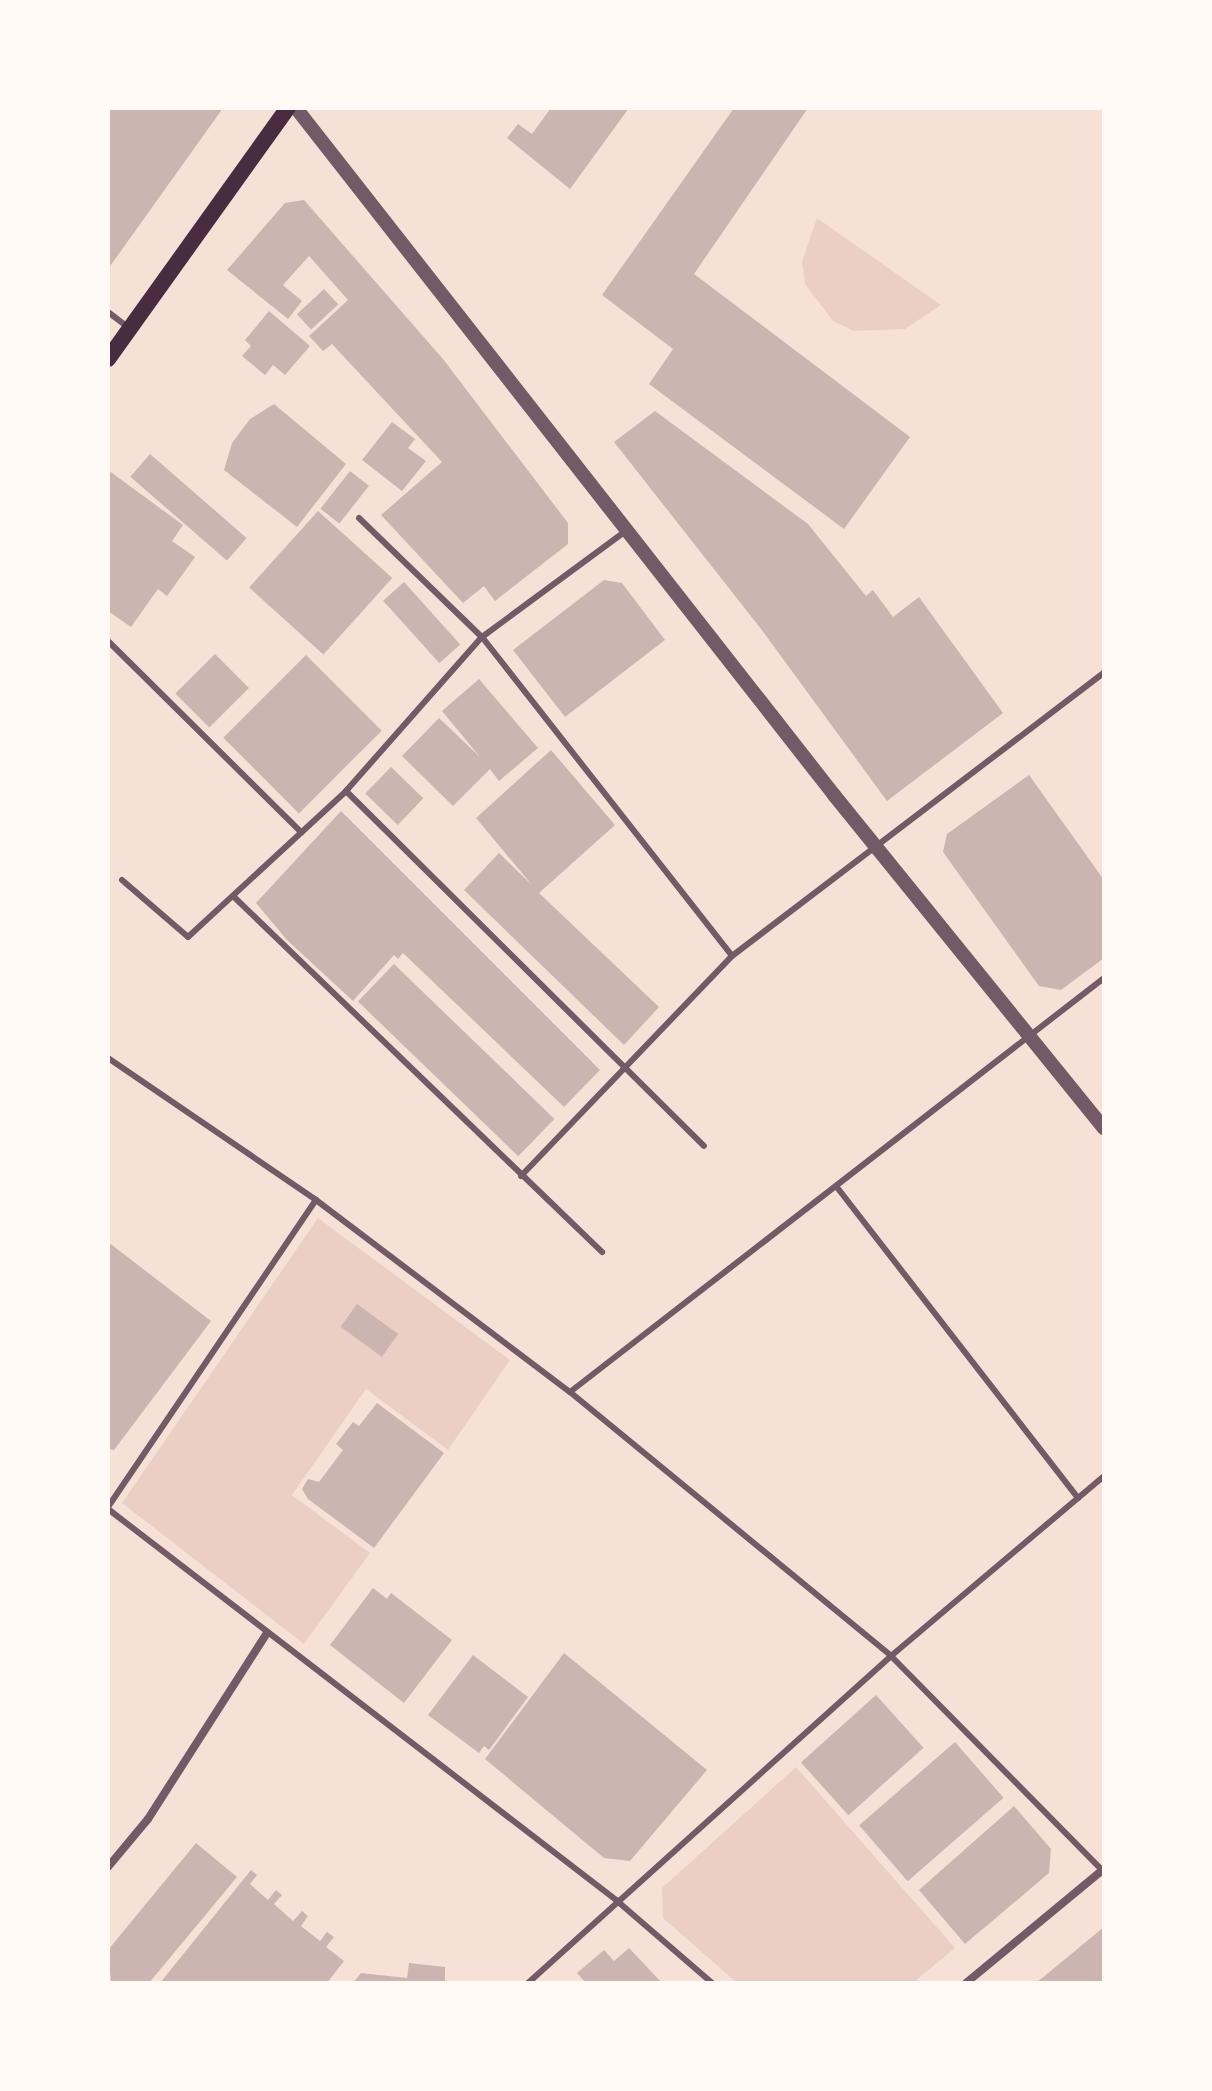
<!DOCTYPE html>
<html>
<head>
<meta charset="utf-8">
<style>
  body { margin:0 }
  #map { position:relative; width:1212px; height:2091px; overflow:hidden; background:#f7e1d7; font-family:"Golos Text",sans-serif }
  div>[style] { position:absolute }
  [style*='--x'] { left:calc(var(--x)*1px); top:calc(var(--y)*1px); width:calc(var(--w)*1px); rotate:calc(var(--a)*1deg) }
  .green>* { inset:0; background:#ebcfc5 }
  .building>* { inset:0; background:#ccb4b1; transform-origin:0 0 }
  .service>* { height:6px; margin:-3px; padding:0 3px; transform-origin:3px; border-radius:3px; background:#755966 }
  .minor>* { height:8px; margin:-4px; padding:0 4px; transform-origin:4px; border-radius:4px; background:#755966 }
  .tertiary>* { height:14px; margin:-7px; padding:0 7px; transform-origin:7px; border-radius:7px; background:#755966 }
  .secondary>* { height:16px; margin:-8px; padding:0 8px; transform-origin:8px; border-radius:8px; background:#4a2c40 }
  span { translate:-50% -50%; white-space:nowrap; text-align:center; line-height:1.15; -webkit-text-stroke:8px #fffaf5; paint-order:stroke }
  .frame { position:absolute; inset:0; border:110px solid #fffaf5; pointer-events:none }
</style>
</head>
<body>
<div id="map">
  <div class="green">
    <i style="clip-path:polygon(817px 218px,941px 305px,905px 329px,854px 331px,833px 321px,805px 284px,802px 262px)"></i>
    <i style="clip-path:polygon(318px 1218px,510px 1360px,448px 1450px,366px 1389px,292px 1495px,370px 1553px,304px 1644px,122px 1503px)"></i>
    <i style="clip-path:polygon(796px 1767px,955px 1948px,913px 1983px,737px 1983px,663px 1918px,662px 1888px)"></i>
  </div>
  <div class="building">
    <i style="clip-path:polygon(108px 108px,223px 108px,108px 269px)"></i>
    <i style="clip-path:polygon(551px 108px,629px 108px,570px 189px,507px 138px,518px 124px,532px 134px)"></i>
    <i style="clip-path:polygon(734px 108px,808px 108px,694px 274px,910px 437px,844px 529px,649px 384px,673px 349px,602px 295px)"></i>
    <i style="clip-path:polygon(304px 200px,443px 359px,568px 523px,568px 544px,495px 601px,484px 586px,463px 603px,381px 515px,442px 462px,332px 344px,323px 351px,309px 336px,348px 300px,309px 256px,283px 285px,302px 301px,288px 319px,227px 270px,285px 203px)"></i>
    <i style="left:324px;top:289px;width:21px;height:37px;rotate:47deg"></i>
    <i style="clip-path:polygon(269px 311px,310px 346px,285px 375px,273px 365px,265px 375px,242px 356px,251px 346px,245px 340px)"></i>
    <i style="clip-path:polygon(274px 404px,346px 464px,297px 527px,224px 470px,232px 443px,250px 419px)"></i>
    <i style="clip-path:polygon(655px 411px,808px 524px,866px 596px,873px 590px,893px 617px,919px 597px,1003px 713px,887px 801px,761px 629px,614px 442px)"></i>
    <i style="clip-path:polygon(392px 422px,415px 439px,408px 448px,426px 461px,402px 491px,362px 460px)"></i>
    <i style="left:150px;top:454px;width:128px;height:30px;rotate:41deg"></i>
    <i style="clip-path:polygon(108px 470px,183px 525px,172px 541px,195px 557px,167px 596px,158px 589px,131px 627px,108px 611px)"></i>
    <i style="left:350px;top:471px;width:24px;height:48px;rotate:38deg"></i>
    <i style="left:318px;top:511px;width:100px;height:103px;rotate:42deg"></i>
    <i style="clip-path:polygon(604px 580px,622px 583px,665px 640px,565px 717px,513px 650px)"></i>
    <i style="left:404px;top:582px;width:84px;height:28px;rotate:48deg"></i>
    <i style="left:215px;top:654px;width:48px;height:56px;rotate:45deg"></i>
    <i style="left:306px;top:655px;width:107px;height:117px;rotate:45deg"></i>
    <i style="clip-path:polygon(479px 679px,538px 748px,499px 781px,490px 769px,453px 806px,402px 756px,439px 718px,480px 757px,442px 711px)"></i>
    <i style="clip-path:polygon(551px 750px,615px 825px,539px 893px,659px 1007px,624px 1045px,464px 890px,499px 853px,532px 885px,476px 818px)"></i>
    <i style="left:391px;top:767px;width:45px;height:37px;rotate:44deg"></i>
    <i style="clip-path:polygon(1029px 775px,1104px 880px,1104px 958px,1061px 990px,1039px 986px,943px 852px,947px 834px)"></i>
    <i style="clip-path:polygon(341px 811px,600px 1070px,564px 1107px,403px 953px,398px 959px,394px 955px,353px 1001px,287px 940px,256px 903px)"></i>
    <i style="left:394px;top:964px;width:223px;height:52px;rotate:44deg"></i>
    <i style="clip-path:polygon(108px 1242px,211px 1321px,114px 1450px,108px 1449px)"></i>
    <i style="left:357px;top:1304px;width:51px;height:28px;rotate:36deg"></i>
    <i style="clip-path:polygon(377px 1403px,444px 1453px,374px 1548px,308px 1499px,302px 1489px,308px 1479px,319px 1482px,343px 1450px,336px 1444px,353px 1422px,359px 1426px)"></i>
    <i style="clip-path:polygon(373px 1588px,387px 1599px,391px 1593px,452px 1640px,404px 1703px,330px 1645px)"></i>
    <i style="clip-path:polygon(564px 1653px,707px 1770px,630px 1861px,604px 1858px,485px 1759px)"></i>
    <i style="clip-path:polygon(473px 1655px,528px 1697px,489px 1750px,484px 1746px,479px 1753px,428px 1715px)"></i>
    <i style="left:876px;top:1695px;width:71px;height:101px;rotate:48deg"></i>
    <i style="left:955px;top:1742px;width:74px;height:127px;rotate:49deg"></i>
    <i style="clip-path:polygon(1014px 1806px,1051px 1849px,1049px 1873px,965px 1944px,919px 1890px)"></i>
    <i style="clip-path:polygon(196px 1843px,237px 1877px,149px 1983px,111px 1983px,108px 1950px)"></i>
    <i style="clip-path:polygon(251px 1870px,257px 1875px,250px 1884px,268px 1900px,276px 1890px,282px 1895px,274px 1904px,293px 1921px,302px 1911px,308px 1916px,301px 1926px,320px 1941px,327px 1932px,334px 1937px,326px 1947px,344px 1961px,327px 1983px,160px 1983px)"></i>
    <i style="clip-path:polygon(1104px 1927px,1104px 1983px,1036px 1983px)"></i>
    <i style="clip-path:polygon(629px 1948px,662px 1983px,586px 1983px,577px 1973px,604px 1950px,614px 1961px)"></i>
    <i style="clip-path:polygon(409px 1963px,445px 1967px,445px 1983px,353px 1983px,361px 1973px,407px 1978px)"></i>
  </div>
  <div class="service">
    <i style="--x:108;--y:312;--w:25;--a:37"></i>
    <i style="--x:359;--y:518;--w:171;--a:44.1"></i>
    <i style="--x:482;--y:637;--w:405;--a:51.9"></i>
    <i style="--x:108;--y:641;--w:272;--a:44.7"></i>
    <i style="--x:346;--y:791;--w:504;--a:44.76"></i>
    <i style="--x:122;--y:880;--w:87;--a:40.8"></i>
    <i style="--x:188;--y:937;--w:215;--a:-42.7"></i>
    <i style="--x:346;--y:791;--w:205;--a:-48.6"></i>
    <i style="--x:482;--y:637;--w:179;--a:-36.4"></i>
    <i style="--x:233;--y:896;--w:513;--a:43.97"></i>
    <i style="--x:108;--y:1058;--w:252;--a:34.3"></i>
    <i style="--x:316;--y:1200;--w:318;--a:37.1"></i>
    <i style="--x:570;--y:1392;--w:416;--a:39.4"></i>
    <i style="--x:891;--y:1656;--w:301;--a:45.4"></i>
    <i style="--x:521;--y:1176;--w:305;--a:-46.2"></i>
    <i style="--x:732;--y:956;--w:467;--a:-37.3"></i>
    <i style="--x:836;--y:1186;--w:395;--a:52.2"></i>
    <i style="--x:570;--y:1392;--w:676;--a:-37.79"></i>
    <i style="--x:108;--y:1507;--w:371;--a:-55.9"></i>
    <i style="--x:108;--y:1509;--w:641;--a:37.58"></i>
    <i style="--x:616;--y:1900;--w:127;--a:40.8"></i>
    <i style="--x:528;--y:1983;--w:489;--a:-42"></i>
    <i style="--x:891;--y:1656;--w:279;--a:-40.2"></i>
  </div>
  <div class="minor">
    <i style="--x:108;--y:1867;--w:62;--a:-50.2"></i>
    <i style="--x:148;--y:1819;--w:221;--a:-57.4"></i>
    <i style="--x:966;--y:1983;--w:179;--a:-39.6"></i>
  </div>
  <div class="tertiary">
    <i style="--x:296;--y:108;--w:873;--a:51.93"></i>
    <i style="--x:834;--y:795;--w:429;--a:51"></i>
  </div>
  <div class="secondary">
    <i style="--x:108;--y:359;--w:309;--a:-54.4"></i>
  </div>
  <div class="frame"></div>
</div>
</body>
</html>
